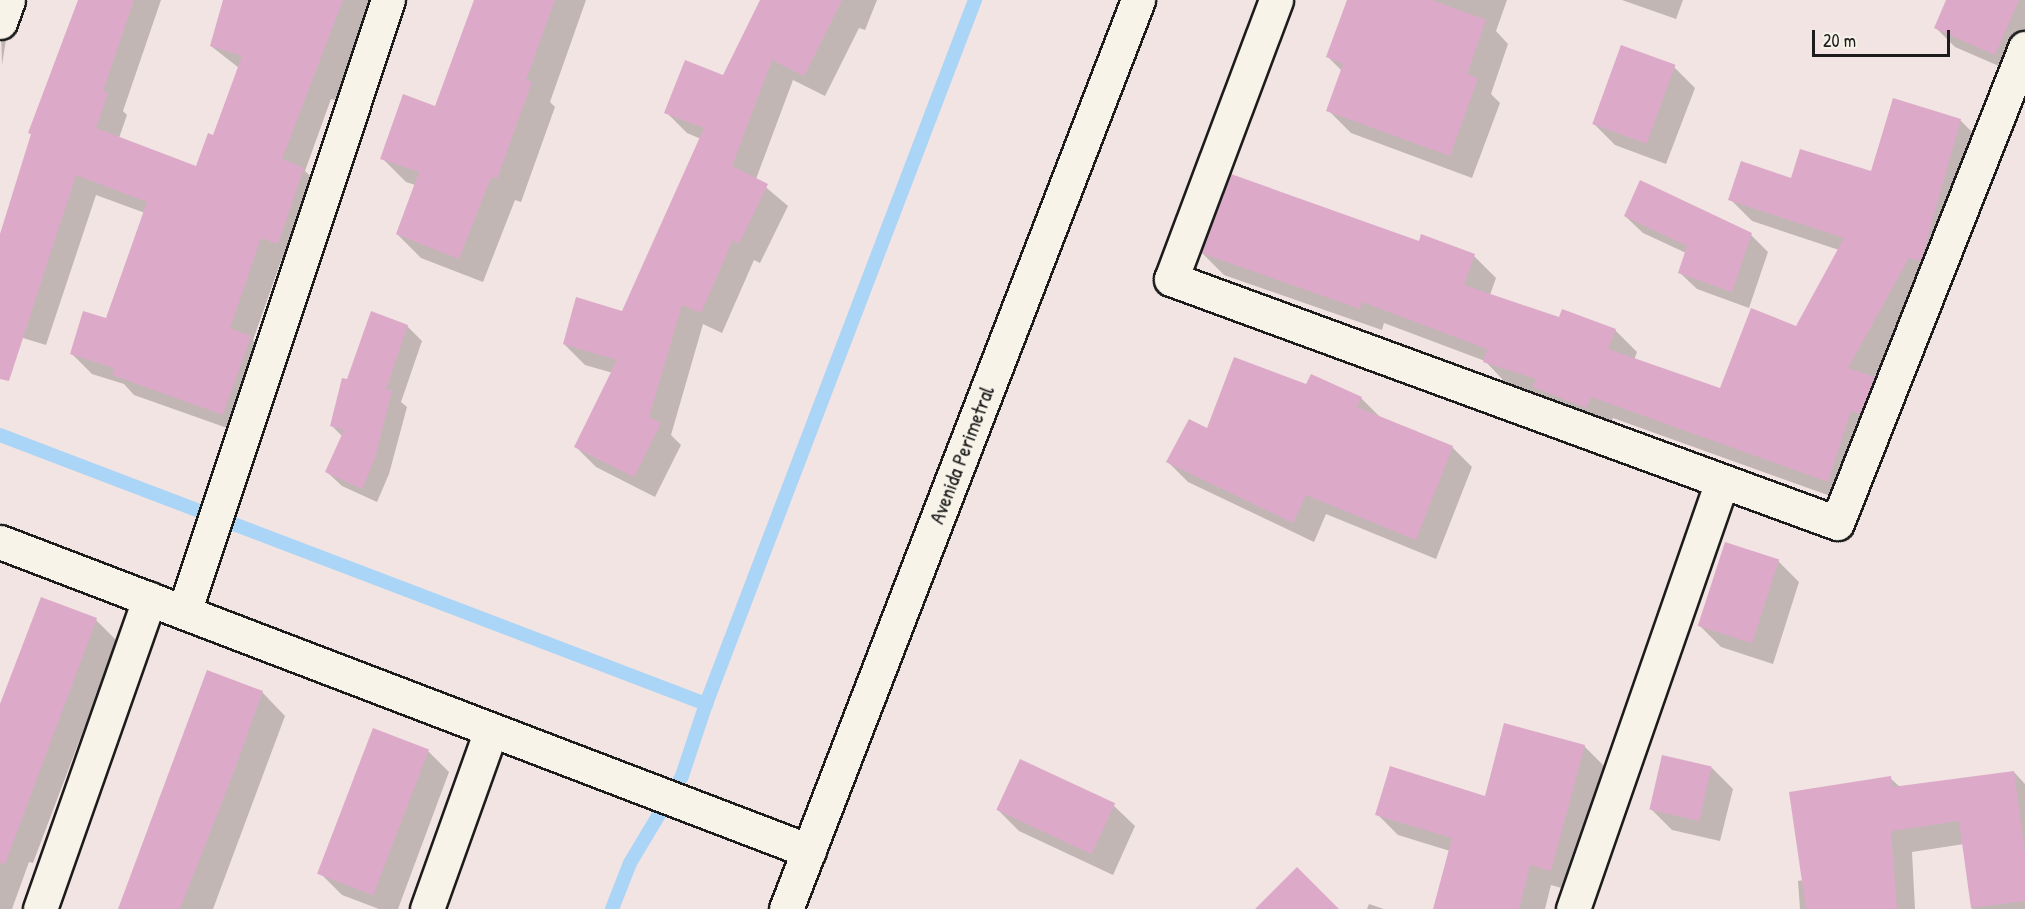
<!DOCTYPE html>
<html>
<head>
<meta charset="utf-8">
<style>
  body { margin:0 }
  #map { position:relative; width:2025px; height:909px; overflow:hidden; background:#f2e4e2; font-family:"Patrick Hand",sans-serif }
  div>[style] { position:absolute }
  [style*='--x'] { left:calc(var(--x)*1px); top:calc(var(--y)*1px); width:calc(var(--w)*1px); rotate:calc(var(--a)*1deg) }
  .shadow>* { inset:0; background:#0003 }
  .stream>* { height:14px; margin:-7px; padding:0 7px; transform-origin:7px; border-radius:7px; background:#aad5f6 }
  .building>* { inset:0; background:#dcaac8; transform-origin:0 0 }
  .roads { filter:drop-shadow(2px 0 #1c1c1c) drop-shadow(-2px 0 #1c1c1c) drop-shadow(0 2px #1c1c1c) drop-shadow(0 -2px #1c1c1c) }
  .street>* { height:33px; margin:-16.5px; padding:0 16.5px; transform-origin:16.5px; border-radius:16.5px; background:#f7f3e8 }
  span { translate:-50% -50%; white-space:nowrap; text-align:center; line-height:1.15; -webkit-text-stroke:5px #f7f3e8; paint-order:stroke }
  .street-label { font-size:21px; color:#1c1c1c }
  .scale { position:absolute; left:1812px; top:30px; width:138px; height:27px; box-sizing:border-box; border:3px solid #1c1c1c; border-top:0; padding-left:8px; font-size:18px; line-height:21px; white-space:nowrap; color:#1c1c1c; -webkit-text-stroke:4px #f7f3e8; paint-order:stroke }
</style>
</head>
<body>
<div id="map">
  <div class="shadow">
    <i style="clip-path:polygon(0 0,24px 0,6px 40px,2px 65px)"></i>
    <i style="clip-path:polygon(85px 0,161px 0,123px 111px,127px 115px,119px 138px,197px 168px,214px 137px,239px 68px,211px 46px,225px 0,375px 0,335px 100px,331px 99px,305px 171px,324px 189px,298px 264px,282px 258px,253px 340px,271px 357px,244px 434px,134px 395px,124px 384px,92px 374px,72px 354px,107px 320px,145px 213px,96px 195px,46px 345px,0 331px,0 237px,32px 136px,30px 133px)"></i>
    <i style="clip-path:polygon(475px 0,586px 0,550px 102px,555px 107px,521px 202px,515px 200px,483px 282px,421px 258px,397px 234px,415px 185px,406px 182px,382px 158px,436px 108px)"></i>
    <i style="clip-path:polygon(762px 0,877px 0,865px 30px,859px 28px,825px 96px,793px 80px,756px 179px,788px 206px,760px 263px,754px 260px,722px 333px,703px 324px,671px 435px,681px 445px,655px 497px,596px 467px,575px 446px,613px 373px,585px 365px,564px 344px,623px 312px,701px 139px,687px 133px,666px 112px,724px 77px)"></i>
    <i style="clip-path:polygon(1348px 0,1507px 0,1496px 31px,1508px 44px,1491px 94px,1500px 103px,1472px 178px,1351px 133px,1328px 110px,1342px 71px,1328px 57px)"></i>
    <i style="clip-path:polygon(1622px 0,1683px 0,1676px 19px)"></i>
    <i style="clip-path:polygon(1947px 0,2025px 0,2025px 49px,2015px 73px,1955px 47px,1936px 28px)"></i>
    <i style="clip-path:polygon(1674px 67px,1695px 88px,1666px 164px,1615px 145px,1594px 124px)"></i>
    <i style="clip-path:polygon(1960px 120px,1982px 142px,1932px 279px,1875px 380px,1896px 400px,1850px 503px,1613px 418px,1609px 429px,1557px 409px,1543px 395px,1507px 384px,1485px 361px,1384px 323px,1382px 330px,1224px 275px,1202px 253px,1420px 243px,1474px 256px,1496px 278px,1490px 295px,1560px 319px,1615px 330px,1637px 352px,1634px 360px,1721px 390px,1797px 328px,1839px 250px,1752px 221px,1730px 199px,1792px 180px,1872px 173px)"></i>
    <i style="clip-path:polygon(1625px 216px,1751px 235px,1768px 252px,1749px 308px,1697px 289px,1679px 272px,1686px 253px,1643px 233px)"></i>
    <i style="clip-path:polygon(407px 326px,422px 341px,401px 402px,407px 407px,389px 474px,377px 502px,342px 486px,327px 472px,342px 436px,331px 425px,348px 381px)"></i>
    <i style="clip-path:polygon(1307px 386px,1361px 398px,1381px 418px,1452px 447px,1472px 467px,1436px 559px,1326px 514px,1314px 542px,1188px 482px,1168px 462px,1208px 430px)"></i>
    <i style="clip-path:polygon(1778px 561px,1799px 582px,1773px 664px,1721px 647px,1700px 626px)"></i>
    <i style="clip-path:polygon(96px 620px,117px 641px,33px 863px,29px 862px,12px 909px,0 909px,0 709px)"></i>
    <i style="clip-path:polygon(262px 692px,285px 716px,213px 909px,119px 909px)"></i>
    <i style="clip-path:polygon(1584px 746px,1605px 767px,1572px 891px,1551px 885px,1545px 909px,1435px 909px,1450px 851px,1398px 835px,1377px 814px,1486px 797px)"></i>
    <i style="clip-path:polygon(428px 751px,449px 772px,398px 909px,379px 909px,342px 895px,321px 874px)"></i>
    <i style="clip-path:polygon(1020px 761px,1114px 806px,1135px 826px,1113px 875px,1019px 831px,998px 810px)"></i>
    <i style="clip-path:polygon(1712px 768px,1733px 789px,1720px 841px,1672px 830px,1651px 809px)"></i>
    <i style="clip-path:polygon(2014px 772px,2025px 784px,2025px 909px,1972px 909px,1964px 844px,1912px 852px,1915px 909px,1800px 909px,1798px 881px,1804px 880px,1890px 778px,1900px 787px)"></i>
    <i style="clip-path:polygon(1369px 904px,1384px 909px,1367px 909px)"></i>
  </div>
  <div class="stream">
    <i style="--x:0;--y:435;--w:756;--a:20.86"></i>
    <i style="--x:612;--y:909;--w:49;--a:-68.6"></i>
    <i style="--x:630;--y:863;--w:101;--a:-59.1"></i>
    <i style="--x:682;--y:776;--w:76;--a:-71.6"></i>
    <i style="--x:706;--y:704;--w:754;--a:-69.09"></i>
  </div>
  <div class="building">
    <i style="clip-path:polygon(78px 0,134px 0,103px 91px,108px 93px,96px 128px,196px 166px,208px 133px,213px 135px,242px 56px,210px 46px,223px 0,343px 0,282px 159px,304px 168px,278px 244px,261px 238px,230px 328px,251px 336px,223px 415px,112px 375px,114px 368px,70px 354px,83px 311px,106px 318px,147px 202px,76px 175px,9px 381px,0 379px,0 234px,31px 134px,28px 133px)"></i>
    <i style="clip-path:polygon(474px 0,555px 0,526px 80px,532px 82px,497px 179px,491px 177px,459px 259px,396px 234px,419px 172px,380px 159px,403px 94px,435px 106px)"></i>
    <i style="clip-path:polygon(760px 0,842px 0,804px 76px,772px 60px,732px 166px,768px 184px,739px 244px,733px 240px,701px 313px,682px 305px,649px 417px,661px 423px,634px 477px,574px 447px,617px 360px,563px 344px,576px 297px,622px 311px,704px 128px,664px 113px,685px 60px,723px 75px)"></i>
    <i style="clip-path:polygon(1347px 0,1432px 0,1486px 20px,1467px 74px,1478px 78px,1450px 156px,1326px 111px,1343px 64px,1326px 57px)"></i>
    <i style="clip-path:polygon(1946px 0,2019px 0,1995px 55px,1934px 28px)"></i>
    <i style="left:1621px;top:45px;width:58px;height:84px;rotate:20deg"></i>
    <i style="clip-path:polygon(1893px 98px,1961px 119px,1921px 261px,1909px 258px,1848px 368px,1875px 377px,1860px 414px,1851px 411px,1828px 482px,1591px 397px,1586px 408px,1533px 387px,1536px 379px,1483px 362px,1487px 349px,1362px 302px,1360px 309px,1201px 253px,1231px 174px,1419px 241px,1421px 234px,1475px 254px,1464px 285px,1559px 317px,1562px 309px,1616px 329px,1608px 349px,1720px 388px,1751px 308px,1796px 326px,1844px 238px,1728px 200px,1741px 161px,1791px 178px,1800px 149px,1871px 171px)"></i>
    <i style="clip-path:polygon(1640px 180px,1752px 233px,1732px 292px,1678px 273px,1687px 246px,1624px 216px)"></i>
    <i style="clip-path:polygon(371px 311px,408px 325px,386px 389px,392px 391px,375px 458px,362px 489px,325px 472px,344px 430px,330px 426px,342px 378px,347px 379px)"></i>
    <i style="clip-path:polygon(1234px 357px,1306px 384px,1311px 374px,1362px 397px,1357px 407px,1453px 446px,1416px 540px,1306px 495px,1293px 523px,1166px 462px,1189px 419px,1207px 428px)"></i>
    <i style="left:1725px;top:542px;width:57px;height:88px;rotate:18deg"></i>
    <i style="clip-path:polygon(41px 597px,97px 618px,5px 864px,0 863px,0 704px)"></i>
    <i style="clip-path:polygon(207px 670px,263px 691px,233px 774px,180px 909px,118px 909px)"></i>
    <i style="clip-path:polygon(1504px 723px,1585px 745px,1551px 871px,1530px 865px,1519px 909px,1433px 909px,1452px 838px,1375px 815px,1390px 766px,1485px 796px)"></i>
    <i style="left:373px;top:728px;width:60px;height:156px;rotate:21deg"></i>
    <i style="left:1662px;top:755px;width:51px;height:56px;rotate:13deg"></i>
    <i style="left:1020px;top:759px;width:105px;height:56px;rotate:25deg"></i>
    <i style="clip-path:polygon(2014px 771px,2025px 854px,2025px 901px,1971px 908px,1959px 821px,1891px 831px,1897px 909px,1806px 909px,1789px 792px,1891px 776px,1892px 787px)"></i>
    <i style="clip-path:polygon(1297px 867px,1339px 909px,1255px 909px)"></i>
  </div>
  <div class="roads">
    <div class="street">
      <i style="--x:1276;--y:0;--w:298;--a:110.6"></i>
      <i style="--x:1171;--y:279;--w:709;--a:20.12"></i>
      <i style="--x:1837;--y:523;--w:511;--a:-68.41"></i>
      <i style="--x:0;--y:22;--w:23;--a:-70"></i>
      <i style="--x:0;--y:542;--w:866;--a:20.9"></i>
      <i style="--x:184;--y:612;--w:645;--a:-71.57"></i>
      <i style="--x:40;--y:909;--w:329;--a:-70.6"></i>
      <i style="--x:427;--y:909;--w:190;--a:-70.3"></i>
      <i style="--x:786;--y:909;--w:975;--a:-68.83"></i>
      <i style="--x:1573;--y:909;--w:453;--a:-70.8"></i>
    </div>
  </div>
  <div class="street-label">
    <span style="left:962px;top:455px;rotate:-69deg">Avenida Perimetral</span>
  </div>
  <div class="scale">20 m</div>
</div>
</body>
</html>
